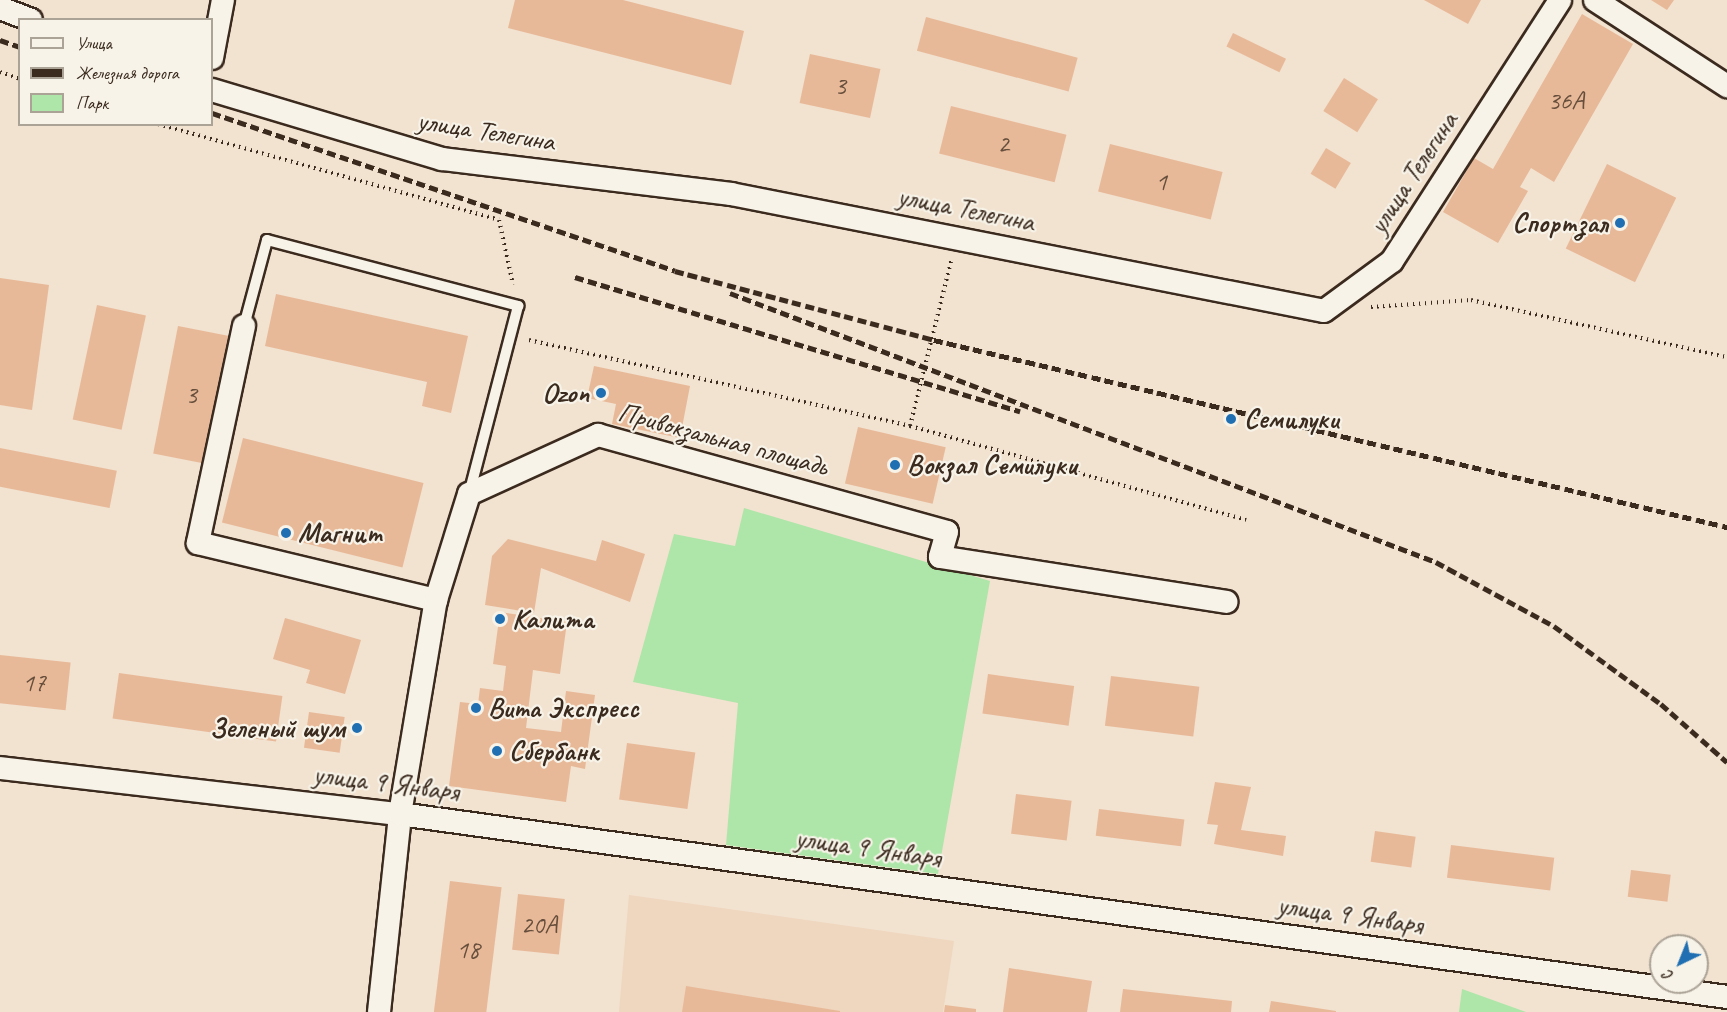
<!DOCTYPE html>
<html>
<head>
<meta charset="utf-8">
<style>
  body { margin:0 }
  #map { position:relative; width:1727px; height:1012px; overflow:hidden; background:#f2e2d0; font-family:Caveat,sans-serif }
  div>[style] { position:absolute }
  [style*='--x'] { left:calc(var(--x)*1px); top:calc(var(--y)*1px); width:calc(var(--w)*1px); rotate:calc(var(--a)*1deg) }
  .built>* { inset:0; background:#efd6bf }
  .green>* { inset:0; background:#aee6a9 }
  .building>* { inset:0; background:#e8b998; transform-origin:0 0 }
  .path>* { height:4px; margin-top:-2px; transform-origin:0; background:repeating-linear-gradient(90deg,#3b2a1e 0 1.5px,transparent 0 6px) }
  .roads { filter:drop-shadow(2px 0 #3b2a1e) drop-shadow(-2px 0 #3b2a1e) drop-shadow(0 2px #3b2a1e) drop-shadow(0 -2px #3b2a1e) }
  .service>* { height:10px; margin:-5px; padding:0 5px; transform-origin:5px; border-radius:5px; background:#f7f3e8 }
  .minor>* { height:22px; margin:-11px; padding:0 11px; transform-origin:11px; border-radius:11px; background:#f7f3e8 }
  .rail>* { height:4.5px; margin-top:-2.25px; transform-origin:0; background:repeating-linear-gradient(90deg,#3b2a1e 0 9px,transparent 0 13.5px) }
  .dots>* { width:16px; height:16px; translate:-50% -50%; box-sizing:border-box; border:3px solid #f7f3e8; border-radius:50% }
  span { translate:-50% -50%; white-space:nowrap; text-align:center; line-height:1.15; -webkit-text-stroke:4.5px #f7f3e8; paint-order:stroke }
  .number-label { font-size:26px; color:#664e3c }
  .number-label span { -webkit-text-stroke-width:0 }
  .street-label { font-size:28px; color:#3b2a1e }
  .poi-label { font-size:28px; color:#3b2a1e; font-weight:700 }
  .right { translate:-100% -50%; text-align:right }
  .left { translate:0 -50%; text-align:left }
  .legend { position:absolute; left:18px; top:18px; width:195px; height:108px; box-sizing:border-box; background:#f7f3e8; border:2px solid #aca397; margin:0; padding:8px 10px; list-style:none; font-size:18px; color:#3b2a1e }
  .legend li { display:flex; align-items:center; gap:12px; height:30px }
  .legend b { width:30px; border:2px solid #aca397 }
  .north { position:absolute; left:1649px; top:934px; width:60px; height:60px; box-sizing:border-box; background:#f7f3e8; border:2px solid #aca397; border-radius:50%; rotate:223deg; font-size:16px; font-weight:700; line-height:24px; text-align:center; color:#3b2a1e }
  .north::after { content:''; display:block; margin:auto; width:21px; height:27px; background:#1f6fb2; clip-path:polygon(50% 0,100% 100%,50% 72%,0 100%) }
</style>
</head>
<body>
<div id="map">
  <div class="built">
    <i style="clip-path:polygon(629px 895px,954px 941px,943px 1012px,619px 1012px)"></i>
  </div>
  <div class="green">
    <i style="clip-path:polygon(744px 508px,990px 581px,938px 874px,726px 845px,738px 703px,633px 682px,674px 534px,735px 546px)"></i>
    <i style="clip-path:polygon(1462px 989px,1526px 1012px,1459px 1012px)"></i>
  </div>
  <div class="building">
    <i style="clip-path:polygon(515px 0,623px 0,744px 31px,731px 85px,508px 28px)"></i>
    <i style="clip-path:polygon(1424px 0,1481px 0,1468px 24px)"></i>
    <i style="clip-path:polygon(1651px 0,1674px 0,1667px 10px)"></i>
    <i style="clip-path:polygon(1582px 14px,1633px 44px,1554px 182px,1531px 168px,1520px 187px,1528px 191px,1498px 243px,1443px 212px,1474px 158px,1493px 169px)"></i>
    <i style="left:926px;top:17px;width:157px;height:35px;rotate:15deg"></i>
    <i style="left:1233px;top:33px;width:59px;height:15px;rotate:26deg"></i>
    <i style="left:810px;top:54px;width:72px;height:50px;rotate:12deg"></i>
    <i style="left:1344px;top:78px;width:40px;height:39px;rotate:32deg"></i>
    <i style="left:951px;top:106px;width:119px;height:49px;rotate:14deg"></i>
    <i style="left:1110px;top:144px;width:116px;height:49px;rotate:14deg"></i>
    <i style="left:1326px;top:148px;width:29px;height:30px;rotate:31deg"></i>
    <i style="left:1607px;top:164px;width:77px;height:94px;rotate:26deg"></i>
    <i style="clip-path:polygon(0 278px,49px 285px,32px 410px,0 405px)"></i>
    <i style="clip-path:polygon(276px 294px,468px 336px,451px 413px,422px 406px,427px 382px,265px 346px)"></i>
    <i style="left:97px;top:305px;width:50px;height:117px;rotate:12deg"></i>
    <i style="left:178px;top:326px;width:56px;height:130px;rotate:11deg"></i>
    <i style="clip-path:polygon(594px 366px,690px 386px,680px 438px,612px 424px,616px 404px,587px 398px)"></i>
    <i style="left:858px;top:427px;width:90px;height:58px;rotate:13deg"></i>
    <i style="left:243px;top:438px;width:186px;height:87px;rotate:14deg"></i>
    <i style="left:0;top:448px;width:119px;height:38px;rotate:11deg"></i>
    <i style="clip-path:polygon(508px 539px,596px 561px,602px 540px,645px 554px,630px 602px,541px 568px,534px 613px,485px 605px,492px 556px)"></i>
    <i style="clip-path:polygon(500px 612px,567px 622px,560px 674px,533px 670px,526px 728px,561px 732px,566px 691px,595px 695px,585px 769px,571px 766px,566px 802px,449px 786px,460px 702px,478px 704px,480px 688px,503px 691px,506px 666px,493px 664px)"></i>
    <i style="clip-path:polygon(285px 618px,361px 640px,345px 694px,306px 683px,310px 670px,273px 659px)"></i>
    <i style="left:0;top:655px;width:71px;height:48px;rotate:6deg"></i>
    <i style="left:119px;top:673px;width:165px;height:46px;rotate:8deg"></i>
    <i style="left:988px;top:674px;width:87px;height:40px;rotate:8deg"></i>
    <i style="left:1111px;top:676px;width:89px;height:50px;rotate:7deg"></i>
    <i style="left:309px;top:712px;width:36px;height:36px;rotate:8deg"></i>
    <i style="left:627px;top:743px;width:69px;height:57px;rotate:8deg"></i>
    <i style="clip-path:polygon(1215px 782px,1251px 787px,1241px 830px,1286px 836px,1283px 856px,1214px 844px,1218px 825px,1207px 824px)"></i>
    <i style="left:1016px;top:794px;width:56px;height:40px;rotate:7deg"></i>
    <i style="left:1099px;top:809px;width:86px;height:27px;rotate:7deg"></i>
    <i style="left:1375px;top:831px;width:41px;height:31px;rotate:8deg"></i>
    <i style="left:1451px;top:845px;width:104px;height:33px;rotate:7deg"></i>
    <i style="left:1631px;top:870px;width:40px;height:27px;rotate:7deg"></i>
    <i style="left:450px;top:881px;width:52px;height:132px;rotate:7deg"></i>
    <i style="left:518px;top:894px;width:47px;height:56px;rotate:6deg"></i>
    <i style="clip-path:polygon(1009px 968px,1092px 981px,1087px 1012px,1003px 1012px)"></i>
    <i style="clip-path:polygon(686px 986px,840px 1011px,840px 1012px,682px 1012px)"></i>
    <i style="clip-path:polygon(1123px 989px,1232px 1001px,1231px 1012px,1120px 1012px)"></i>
    <i style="clip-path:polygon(1271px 1001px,1336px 1011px,1336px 1012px,1269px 1012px)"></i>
    <i style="clip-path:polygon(945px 1005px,976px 1009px,976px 1012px,944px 1012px)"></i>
  </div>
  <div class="path">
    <i style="--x:0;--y:72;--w:21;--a:19"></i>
    <i style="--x:158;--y:124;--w:354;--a:15.7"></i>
    <i style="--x:499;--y:220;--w:66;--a:77.8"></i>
    <i style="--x:1371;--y:307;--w:100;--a:-4"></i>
    <i style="--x:1471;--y:300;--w:262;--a:12.6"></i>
    <i style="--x:529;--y:340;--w:391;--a:12.7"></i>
    <i style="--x:910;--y:426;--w:349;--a:15.6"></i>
    <i style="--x:910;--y:426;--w:170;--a:-76"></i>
  </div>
  <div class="roads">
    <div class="service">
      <i style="--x:244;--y:326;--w:89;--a:-75"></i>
      <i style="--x:267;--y:240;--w:260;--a:14.7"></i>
      <i style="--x:518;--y:306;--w:194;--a:104.6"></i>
    </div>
    <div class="minor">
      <i style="--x:1595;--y:0;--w:158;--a:33.1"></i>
      <i style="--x:0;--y:8;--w:33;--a:21"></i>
      <i style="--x:212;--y:58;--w:59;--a:-79.3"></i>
      <i style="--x:212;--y:90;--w:240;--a:16.7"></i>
      <i style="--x:442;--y:159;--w:291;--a:6.9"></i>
      <i style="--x:731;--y:194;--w:604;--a:11.16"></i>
      <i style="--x:1324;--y:311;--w:84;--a:-36.3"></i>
      <i style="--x:1392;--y:261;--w:310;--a:-57.2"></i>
      <i style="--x:244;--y:326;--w:222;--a:102"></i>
      <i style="--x:198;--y:543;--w:245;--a:13.5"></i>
      <i style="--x:0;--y:768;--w:403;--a:6.6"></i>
      <i style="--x:400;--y:814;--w:1340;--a:7.85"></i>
      <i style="--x:379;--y:1012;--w:199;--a:-83.9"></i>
      <i style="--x:400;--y:814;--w:217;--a:-80.5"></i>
      <i style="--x:436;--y:600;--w:111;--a:-72.7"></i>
      <i style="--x:469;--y:494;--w:142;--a:-24.6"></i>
      <i style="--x:598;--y:435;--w:362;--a:15.5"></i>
      <i style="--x:947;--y:532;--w:26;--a:106"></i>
      <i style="--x:940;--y:557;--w:290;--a:8.9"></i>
    </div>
  </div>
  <div class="rail">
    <i style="--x:0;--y:40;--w:21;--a:19"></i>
    <i style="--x:212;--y:113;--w:489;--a:18.8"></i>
    <i style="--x:675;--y:271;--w:268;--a:14.9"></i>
    <i style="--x:934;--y:340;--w:815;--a:13.27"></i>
    <i style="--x:575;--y:277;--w:465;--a:16.8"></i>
    <i style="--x:730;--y:293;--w:756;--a:20.86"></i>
    <i style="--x:1436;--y:562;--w:134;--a:28.5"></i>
    <i style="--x:1554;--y:626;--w:132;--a:36.1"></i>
    <i style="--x:1661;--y:704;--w:88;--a:41.3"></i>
  </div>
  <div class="dots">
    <i style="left:1620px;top:223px;background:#1f6fb2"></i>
    <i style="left:601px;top:393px;background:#1f6fb2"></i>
    <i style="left:1231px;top:419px;background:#1f6fb2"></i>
    <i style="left:895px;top:465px;background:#1f6fb2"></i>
    <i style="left:286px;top:533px;background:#1f6fb2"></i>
    <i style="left:500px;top:619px;background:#1f6fb2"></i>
    <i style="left:476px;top:708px;background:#1f6fb2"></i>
    <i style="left:357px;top:728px;background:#1f6fb2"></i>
    <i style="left:497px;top:751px;background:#1f6fb2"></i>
  </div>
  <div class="number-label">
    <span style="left:840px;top:86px">3</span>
    <span style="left:1566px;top:101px">36А</span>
    <span style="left:1003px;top:144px">2</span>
    <span style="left:1161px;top:182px">1</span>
    <span style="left:191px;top:395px">3</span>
    <span style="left:34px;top:683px">17</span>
    <span style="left:539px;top:925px">20А</span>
    <span style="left:468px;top:950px">18</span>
  </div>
  <div class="street-label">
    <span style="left:486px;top:131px;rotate:9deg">улица Телегина</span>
    <span style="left:1413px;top:173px;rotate:-57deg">улица Телегина</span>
    <span style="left:966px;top:209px;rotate:11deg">улица Телегина</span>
    <span style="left:723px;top:439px;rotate:15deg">Привокзальная площадь</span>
    <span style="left:386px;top:783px;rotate:7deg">улица 9 Января</span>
    <span style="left:868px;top:848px;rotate:8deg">улица 9 Января</span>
    <span style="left:1350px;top:915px;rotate:8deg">улица 9 Января</span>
  </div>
  <div class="poi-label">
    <span class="right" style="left:1608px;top:223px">Спортзал</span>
    <span class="right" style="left:589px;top:393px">Ozon</span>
    <span class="left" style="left:1244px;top:419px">Семилуки</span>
    <span class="left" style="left:907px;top:465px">Вокзал Семилуки</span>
    <span class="left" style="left:298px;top:533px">Магнит</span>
    <span class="left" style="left:512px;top:619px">Калита</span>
    <span class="left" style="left:488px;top:708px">Вита Экспресс</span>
    <span class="right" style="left:345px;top:728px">Зеленый шум</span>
    <span class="left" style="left:509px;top:751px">Сбербанк</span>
  </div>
  <ul class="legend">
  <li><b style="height:8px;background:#f7f3e8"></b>Улица</li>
  <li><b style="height:8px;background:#3b2a1e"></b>Железная дорога</li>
  <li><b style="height:16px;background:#aee6a9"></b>Парк</li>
  </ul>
  <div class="north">С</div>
</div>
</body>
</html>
